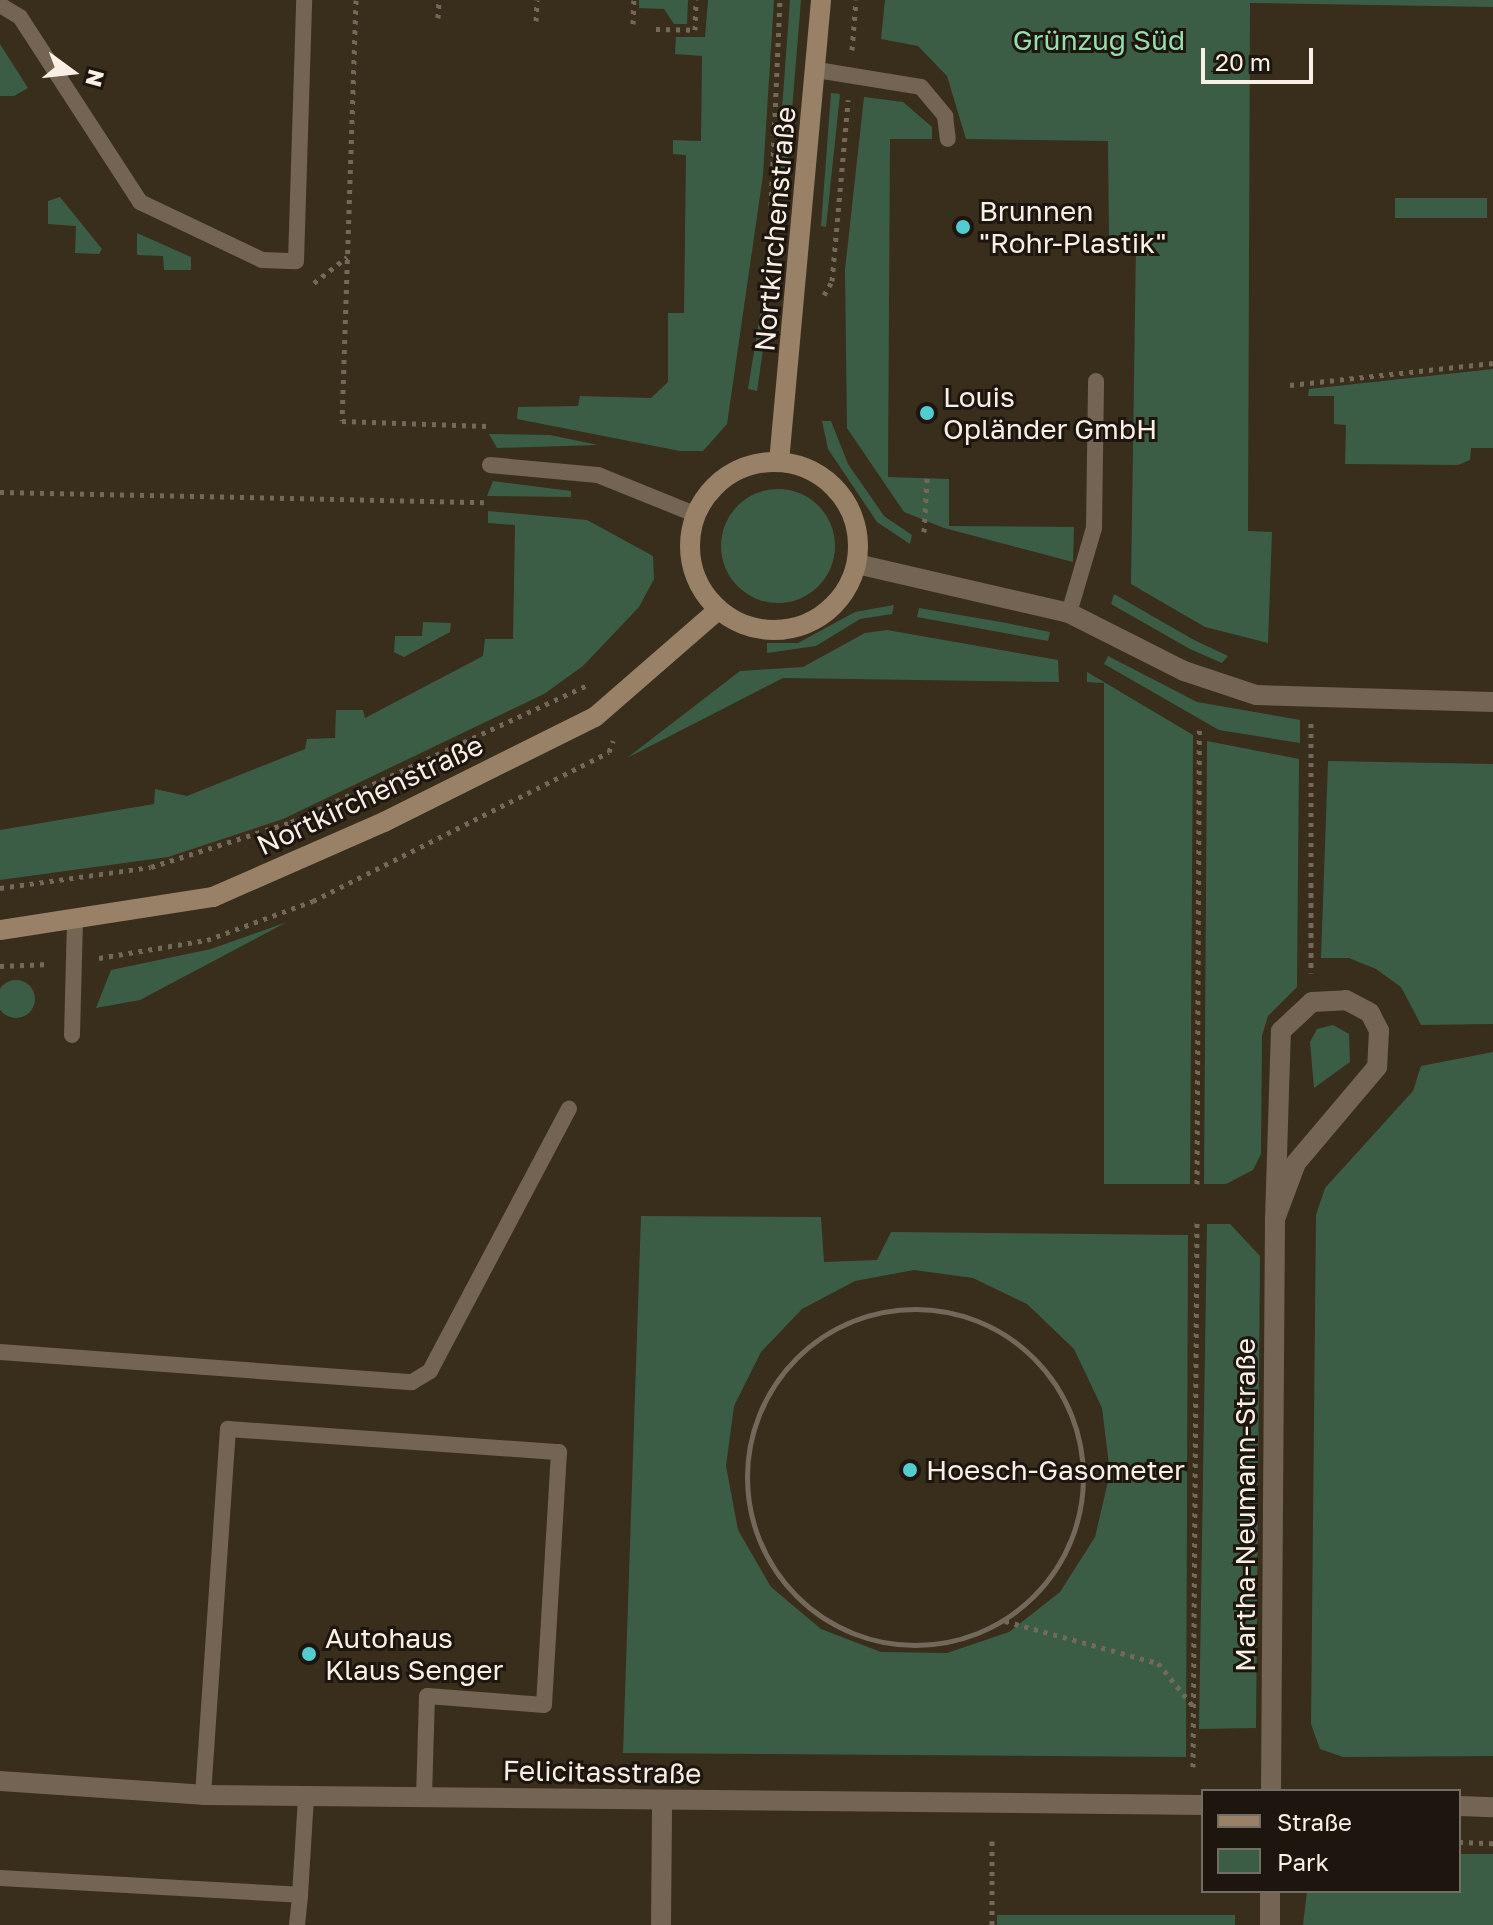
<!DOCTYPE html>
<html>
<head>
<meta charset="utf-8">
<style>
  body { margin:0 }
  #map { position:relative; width:1493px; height:1925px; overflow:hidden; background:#392d1c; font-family:"Golos Text",sans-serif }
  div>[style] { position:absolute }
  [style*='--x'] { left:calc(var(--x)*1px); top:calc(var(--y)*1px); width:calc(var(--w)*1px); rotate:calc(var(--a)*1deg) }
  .green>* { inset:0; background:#3b5d46; transform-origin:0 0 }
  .round { border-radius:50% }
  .path>* { height:5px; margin-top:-2.5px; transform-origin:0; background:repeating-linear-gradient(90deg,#73695a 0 4px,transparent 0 10px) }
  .path>.ring { margin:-2.5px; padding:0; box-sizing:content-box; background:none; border:5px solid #73695a; border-radius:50% }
  .lane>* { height:16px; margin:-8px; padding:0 8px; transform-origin:8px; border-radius:8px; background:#736453 }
  .street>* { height:20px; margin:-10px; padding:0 10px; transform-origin:10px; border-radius:10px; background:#736453 }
  .secondary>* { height:20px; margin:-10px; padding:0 10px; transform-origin:10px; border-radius:10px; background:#988166 }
  .secondary>.ring { margin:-10px; padding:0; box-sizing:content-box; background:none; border:20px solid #988166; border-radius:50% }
  .dots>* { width:22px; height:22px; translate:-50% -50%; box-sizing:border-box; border:4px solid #1c160f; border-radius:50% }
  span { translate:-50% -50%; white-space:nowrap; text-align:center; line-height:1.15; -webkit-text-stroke:6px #1c160f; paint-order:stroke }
  .park-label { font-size:28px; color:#96deac }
  .poi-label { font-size:28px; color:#f8f0e5 }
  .left { translate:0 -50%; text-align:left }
  .street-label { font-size:28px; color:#f8f0e5 }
  .legend { position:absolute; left:1201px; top:1789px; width:260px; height:104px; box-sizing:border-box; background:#1c160f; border:2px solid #746d65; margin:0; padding:10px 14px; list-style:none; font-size:24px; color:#f8f0e5 }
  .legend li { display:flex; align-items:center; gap:16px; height:40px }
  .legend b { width:40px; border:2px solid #746d65 }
  .north { position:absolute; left:32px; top:32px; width:80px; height:80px; -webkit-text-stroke:6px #1c160f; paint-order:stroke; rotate:105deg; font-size:22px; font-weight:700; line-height:32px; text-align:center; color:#f8f0e5 }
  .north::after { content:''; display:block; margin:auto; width:28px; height:36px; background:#f8f0e5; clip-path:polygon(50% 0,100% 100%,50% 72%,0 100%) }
  .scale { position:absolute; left:1201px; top:48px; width:112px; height:36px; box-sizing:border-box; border:4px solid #f8f0e5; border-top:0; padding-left:10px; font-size:24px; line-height:28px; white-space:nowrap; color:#f8f0e5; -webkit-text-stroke:6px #1c160f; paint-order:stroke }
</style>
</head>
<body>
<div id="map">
  <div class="green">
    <i style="clip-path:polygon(639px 0,688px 0,687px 24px,674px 24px,664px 9px,639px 8px)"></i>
    <i style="clip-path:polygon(708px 0,774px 0,763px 175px,727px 424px,703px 451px,680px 451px,517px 419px,518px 407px,578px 406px,580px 396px,651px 398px,668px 382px,668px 313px,684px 313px,686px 155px,673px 154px,673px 140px,701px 141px,702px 56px,675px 54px,676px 37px,705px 37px)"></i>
    <i style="clip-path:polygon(790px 0,801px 0,785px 196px,778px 164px)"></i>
    <i style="clip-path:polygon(885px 0,1493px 0,1493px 7px,1250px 3px,1248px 531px,1272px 532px,1268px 643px,1205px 627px,1131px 584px,1136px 243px,1109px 240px,1108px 141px,966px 139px,947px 76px,918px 46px,881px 39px)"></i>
    <i style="clip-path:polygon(0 44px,28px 88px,14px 96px,0 96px)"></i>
    <i style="clip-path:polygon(831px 93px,840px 94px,826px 227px,821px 226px)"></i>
    <i style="clip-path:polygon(864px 97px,903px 102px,932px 127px,932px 139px,890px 139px,888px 477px,949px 479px,949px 526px,1074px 527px,1073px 562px,944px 528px,904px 512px,847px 428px,845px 270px)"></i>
    <i style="clip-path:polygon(60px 197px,102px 249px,99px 254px,75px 253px,76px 226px,48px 224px,48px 201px)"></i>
    <i style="left:1395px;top:198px;width:92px;height:20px"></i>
    <i style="clip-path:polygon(137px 233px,191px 257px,191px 270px,164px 270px,163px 256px,137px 255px)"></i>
    <i style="clip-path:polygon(762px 302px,765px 336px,757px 391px,748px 389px)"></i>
    <i style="clip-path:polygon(1493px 369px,1493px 448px,1471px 448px,1470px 460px,1458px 465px,1345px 464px,1346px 425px,1334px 424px,1334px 396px,1308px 396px,1309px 389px)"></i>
    <i style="clip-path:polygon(822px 421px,831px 421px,848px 464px,884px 516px,912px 535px,910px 544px,877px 522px,828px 449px)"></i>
    <i style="clip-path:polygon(489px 434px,550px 435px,598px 445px,497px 448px)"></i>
    <i style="clip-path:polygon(493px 481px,571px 491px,571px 497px,487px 496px)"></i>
    <i class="round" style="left:721px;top:489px;width:114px;height:114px"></i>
    <i style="clip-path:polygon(488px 511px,587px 520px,653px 556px,654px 579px,639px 607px,583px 666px,544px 694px,283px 819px,168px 857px,0 880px,0 830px,154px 804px,155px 789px,187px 796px,305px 749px,307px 739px,335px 738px,336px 710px,363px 710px,365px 718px,483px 656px,485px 639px,513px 639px,515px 525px,488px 523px)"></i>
    <i style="clip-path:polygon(1114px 594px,1194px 640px,1228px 656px,1222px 663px,1190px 649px,1111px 604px)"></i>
    <i style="clip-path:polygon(894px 605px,892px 614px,860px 619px,816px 646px,767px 653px,767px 643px,798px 643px,855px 612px)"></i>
    <i style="clip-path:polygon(919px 608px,1001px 622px,1050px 632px,1048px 641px,917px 617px)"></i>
    <i style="clip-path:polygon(423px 622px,451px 623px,450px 632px,404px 657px,394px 652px,395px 636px,422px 636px)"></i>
    <i style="clip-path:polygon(887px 630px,1058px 660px,1059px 682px,783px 678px,627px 758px,740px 671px,803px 667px,865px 633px)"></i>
    <i style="clip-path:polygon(1108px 656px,1197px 702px,1300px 720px,1300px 743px,1219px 730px,1104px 664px)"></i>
    <i style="clip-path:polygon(1087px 672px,1193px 735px,1190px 1184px,1104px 1184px,1104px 683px,1087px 682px)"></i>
    <i style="clip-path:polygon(1207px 741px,1299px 759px,1297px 987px,1268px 1016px,1262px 1036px,1261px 1154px,1253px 1170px,1226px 1184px,1204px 1184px)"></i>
    <i style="clip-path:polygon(1328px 761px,1493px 764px,1493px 1024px,1421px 1025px,1401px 987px,1376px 969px,1349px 958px,1321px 958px)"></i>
    <i style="clip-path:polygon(287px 922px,140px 1000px,96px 1008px,111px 970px,211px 949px)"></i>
    <i class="round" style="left:-3px;top:980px;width:38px;height:38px"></i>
    <i style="clip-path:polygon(1333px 1025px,1349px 1034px,1350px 1062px,1314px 1088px,1310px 1042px,1317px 1029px)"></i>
    <i style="clip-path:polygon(1493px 1052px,1493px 1756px,1343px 1757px,1320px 1749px,1311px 1724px,1316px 1215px,1325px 1188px,1413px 1091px,1421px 1066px)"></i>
    <i style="clip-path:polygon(evenodd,641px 1216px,821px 1217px,824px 1262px,877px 1260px,891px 1232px,1188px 1235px,1186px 1757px,623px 1753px,641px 1216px,914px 1270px,973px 1278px,1027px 1304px,1074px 1349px,1102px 1408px,1110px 1473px,1095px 1537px,1060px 1592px,1009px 1632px,947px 1653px,881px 1652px,821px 1629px,771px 1587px,738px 1530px,726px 1466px,734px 1406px,761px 1352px,802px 1309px,855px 1281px,914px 1270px)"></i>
    <i style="clip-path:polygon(1207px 1224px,1230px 1224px,1260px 1256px,1256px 1728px,1199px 1729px)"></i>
    <i style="clip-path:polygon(1459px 1854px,1493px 1854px,1493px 1925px,1303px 1925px,1307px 1891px,1459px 1891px)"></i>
    <i style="left:997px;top:1915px;width:238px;height:10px"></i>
  </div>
  <div class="path">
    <i style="--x:356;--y:0;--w:421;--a:91.9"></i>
    <i style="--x:342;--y:421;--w:145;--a:2"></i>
    <i style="--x:438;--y:18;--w:18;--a:-87"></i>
    <i style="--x:536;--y:21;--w:21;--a:-87"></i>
    <i style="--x:633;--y:24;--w:24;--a:-88"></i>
    <i style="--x:656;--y:29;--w:39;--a:1"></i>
    <i style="--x:695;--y:30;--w:30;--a:-88"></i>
    <i style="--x:852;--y:50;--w:50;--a:-85.4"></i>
    <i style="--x:771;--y:206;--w:206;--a:-87.5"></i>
    <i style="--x:314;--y:283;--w:42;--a:-38.2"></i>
    <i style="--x:824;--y:295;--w:16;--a:-60"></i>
    <i style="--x:832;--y:281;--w:182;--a:-84.9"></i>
    <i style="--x:1290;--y:385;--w:204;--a:-6.2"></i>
    <i style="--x:0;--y:492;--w:484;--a:1.2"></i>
    <i style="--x:924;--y:532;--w:54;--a:-86.8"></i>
    <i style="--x:1311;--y:723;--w:250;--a:90"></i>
    <i style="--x:0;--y:888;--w:152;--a:-7.9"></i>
    <i style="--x:151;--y:867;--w:147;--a:-17.8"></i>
    <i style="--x:291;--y:822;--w:326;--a:-24.8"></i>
    <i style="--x:99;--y:958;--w:109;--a:-9.5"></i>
    <i style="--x:207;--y:940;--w:113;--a:-20.2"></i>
    <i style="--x:313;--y:901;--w:331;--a:-26.7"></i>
    <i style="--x:609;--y:752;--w:12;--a:-70"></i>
    <i style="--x:0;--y:966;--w:50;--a:-2.3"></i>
    <i style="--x:1197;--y:1184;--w:454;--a:-89.7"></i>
    <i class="ring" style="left:747px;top:1309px;width:331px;height:331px"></i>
    <i style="--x:1005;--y:1621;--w:159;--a:15.4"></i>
    <i style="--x:1158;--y:1663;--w:55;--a:50.9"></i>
    <i style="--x:1193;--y:1767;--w:545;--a:-89.58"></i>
    <i style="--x:1459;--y:1842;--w:34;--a:2"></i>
    <i style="--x:992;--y:1925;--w:84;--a:-90"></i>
  </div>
  <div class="lane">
    <i style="--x:0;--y:5;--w:23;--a:31"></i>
    <i style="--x:20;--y:17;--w:221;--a:57"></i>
    <i style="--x:140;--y:202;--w:135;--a:25.4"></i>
    <i style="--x:262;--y:260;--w:34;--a:2"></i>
    <i style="--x:296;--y:261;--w:261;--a:-88.2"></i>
    <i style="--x:817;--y:70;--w:105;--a:9.3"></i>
    <i style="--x:921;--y:87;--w:38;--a:50"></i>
    <i style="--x:945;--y:116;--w:23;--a:83"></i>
    <i style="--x:490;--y:465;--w:108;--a:5.3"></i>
    <i style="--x:598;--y:475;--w:107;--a:22"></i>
    <i style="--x:1069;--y:613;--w:89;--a:-73.6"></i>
    <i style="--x:1094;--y:528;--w:147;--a:-89.2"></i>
    <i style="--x:72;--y:1035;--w:112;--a:-88.5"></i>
    <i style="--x:0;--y:1352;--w:413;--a:4.2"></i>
    <i style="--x:412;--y:1382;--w:21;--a:-31"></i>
    <i style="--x:430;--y:1371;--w:297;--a:-62.1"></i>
    <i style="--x:203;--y:1795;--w:367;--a:-86.1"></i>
    <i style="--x:228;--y:1429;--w:332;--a:4"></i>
    <i style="--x:559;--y:1452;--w:253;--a:93.4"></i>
    <i style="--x:544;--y:1705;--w:117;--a:-175.6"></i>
    <i style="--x:427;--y:1696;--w:102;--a:91.7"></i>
    <i style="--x:0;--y:1878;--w:300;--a:3.2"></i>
    <i style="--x:300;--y:1895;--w:99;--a:-86.5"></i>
    <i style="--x:297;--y:1925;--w:30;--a:-84"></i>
  </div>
  <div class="street">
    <i style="--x:857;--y:564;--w:218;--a:13"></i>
    <i style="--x:1069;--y:613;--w:129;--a:26.8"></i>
    <i style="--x:1184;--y:671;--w:76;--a:18.4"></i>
    <i style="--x:1256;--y:695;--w:237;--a:1.7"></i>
    <i style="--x:1346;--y:1000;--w:27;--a:28"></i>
    <i style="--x:1370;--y:1013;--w:20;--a:63"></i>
    <i style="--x:1379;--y:1031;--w:36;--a:93"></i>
    <i style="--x:1377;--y:1067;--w:126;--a:130.2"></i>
    <i style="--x:1296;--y:1163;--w:60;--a:110.6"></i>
    <i style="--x:1275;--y:1219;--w:188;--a:-88.2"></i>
    <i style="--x:1281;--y:1031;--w:42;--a:-43.1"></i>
    <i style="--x:1312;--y:1002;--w:34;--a:-3"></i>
    <i style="--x:0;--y:1781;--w:203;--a:3.9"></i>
    <i style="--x:203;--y:1795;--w:1000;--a:0.57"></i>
    <i style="--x:1271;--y:1791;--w:572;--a:-89.6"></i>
    <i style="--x:1459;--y:1806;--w:34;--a:2"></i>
    <i style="--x:661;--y:1925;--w:125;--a:-89.5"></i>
    <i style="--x:1270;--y:1925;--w:34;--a:-90"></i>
  </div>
  <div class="secondary">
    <i style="--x:779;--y:462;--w:464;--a:-84.8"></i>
    <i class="ring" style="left:690px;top:462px;width:148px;height:148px"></i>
    <i style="--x:0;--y:930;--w:216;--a:-8.8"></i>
    <i style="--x:213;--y:897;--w:187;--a:-23.7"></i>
    <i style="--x:384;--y:822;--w:236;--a:-26.5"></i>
    <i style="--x:595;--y:717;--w:163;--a:-41"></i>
  </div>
  <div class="dots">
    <i style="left:963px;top:227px;background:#52ccd0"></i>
    <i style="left:927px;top:413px;background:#52ccd0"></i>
    <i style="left:910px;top:1470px;background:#52ccd0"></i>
    <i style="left:309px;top:1654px;background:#52ccd0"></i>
  </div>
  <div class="park-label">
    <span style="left:1099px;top:40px">Grünzug Süd</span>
  </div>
  <div class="poi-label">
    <span class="left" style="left:979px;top:227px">Brunnen<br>"Rohr-Plastik"</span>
    <span class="left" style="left:943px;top:413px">Louis<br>Opländer GmbH</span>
    <span class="left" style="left:926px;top:1470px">Hoesch-Gasometer</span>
    <span class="left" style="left:325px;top:1654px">Autohaus<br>Klaus Senger</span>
  </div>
  <div class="street-label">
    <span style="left:775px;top:229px;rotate:-85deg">Nortkirchenstraße</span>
    <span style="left:370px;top:795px;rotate:-25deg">Nortkirchenstraße</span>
    <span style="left:1245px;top:1505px;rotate:-90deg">Martha-Neumann-Straße</span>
    <span style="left:602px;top:1772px;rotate:1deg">Felicitasstraße</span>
  </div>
  <ul class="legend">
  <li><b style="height:10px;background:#988166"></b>Straße</li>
  <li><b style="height:22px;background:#3b5d46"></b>Park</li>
  </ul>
  <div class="north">N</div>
  <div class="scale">20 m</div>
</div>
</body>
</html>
